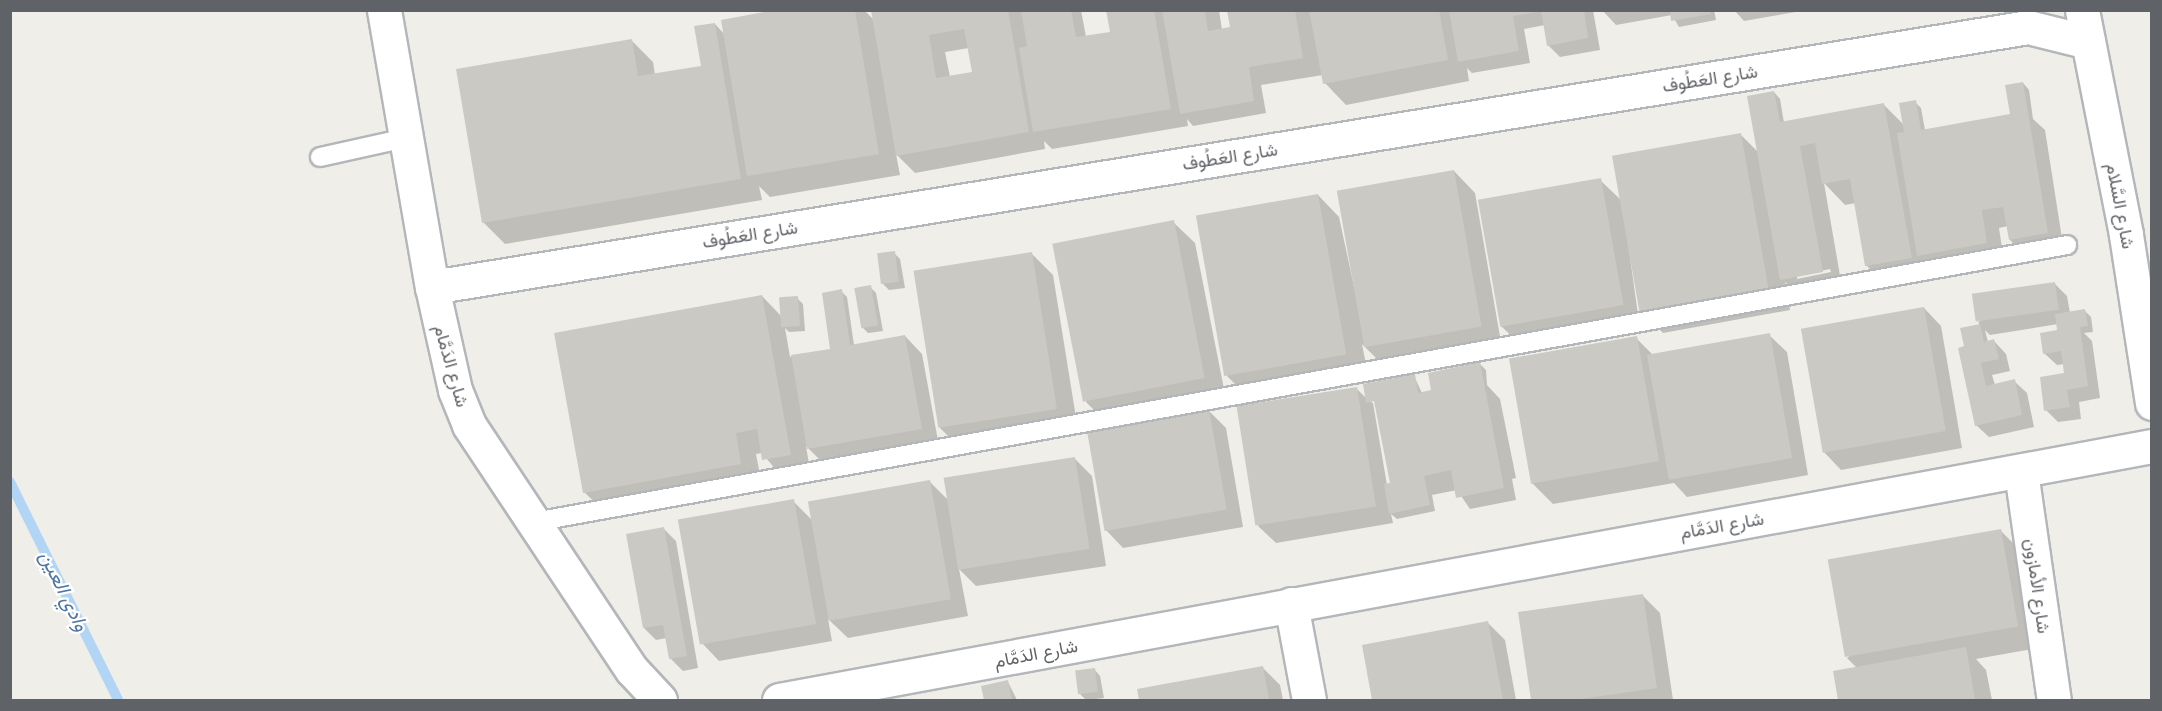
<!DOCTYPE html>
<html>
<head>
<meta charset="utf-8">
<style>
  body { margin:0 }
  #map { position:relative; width:2162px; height:711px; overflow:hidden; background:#efeee8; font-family:"Nunito Sans",Vazirmatn,sans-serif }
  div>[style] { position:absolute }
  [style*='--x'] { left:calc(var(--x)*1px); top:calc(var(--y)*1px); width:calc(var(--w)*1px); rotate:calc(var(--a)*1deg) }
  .shadow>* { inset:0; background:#0003 }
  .stream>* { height:10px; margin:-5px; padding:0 5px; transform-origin:5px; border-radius:5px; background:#b2d5f5 }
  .building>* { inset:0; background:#cbc9c4; transform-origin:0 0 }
  .roads { filter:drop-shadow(2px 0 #b4b7ba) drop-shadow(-2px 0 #b4b7ba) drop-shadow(0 2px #b4b7ba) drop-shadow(0 -2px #b4b7ba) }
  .service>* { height:18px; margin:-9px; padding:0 9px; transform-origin:9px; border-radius:9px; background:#fff }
  .minor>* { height:33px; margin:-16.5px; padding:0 16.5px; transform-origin:16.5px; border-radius:16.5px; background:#fff }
  .tertiary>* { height:33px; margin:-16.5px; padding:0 16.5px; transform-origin:16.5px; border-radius:16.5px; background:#fff }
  span { translate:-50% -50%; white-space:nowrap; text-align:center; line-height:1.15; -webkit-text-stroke:4.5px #fff; paint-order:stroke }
  .street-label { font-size:18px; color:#5f6266 }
  .water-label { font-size:20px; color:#5077a6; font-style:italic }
  .frame { position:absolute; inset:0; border:12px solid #5f6266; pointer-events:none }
</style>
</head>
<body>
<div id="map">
  <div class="shadow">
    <i style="clip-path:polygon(evenodd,784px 10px,864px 10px,874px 20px,872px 10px,1081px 10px,1086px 37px,1111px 33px,1108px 10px,1219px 10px,1222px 30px,1232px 29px,1229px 10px,1593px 10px,1600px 50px,1560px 57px,1548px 45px,1545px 25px,1524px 29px,1530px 63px,1472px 73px,1467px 68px,1469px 81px,1346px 105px,1325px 83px,1323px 75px,1261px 85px,1266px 113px,1193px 126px,1187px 119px,1188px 126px,1052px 149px,1044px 141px,1045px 149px,915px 173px,896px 154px,900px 175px,770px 197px,759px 186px,762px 200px,505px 244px,483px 222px,631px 40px,653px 62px,655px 75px,702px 67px,715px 24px,725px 35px,784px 10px,969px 48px,973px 73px,950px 77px,945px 52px,969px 48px)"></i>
    <i style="clip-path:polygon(1602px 10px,1714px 10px,1716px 20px,1679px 27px,1672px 15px,1616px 25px)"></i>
    <i style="clip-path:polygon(1734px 10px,1807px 10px,1744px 21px)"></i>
    <i style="clip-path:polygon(evenodd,2023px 83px,2029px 90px,2033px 119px,2045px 130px,2064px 251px,2027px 257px,2010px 240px,2008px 226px,1999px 228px,2004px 261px,1930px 266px,1932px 279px,1888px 287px,1867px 266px,1856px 203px,1845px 205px,1824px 183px,1843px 293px,1803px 301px,1785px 282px,1790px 310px,1663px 333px,1642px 312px,1625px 221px,1639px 322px,1519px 343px,1501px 326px,1600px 180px,1621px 200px,1741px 135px,1759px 153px,1774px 92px,1780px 99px,1784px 123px,1884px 105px,1904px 125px,1915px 102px,1921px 108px,1925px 130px,2012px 115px,2023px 83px,1830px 269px,1831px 272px,1797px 279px,1797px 276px,1830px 269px)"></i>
    <i style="clip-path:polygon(1454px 171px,1475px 193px,1502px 348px,1386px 368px,1362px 344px,1368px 375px,1248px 397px,1227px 376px,1318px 195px,1339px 217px,1358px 305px)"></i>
    <i style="clip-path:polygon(1173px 222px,1195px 243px,1226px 399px,1107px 423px,1086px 402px)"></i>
    <i style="clip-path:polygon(894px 253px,900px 259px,905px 288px,889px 290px,883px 284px)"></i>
    <i style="clip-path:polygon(1032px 254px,1053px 275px,1078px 430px,962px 450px,940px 428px)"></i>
    <i style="clip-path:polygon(2055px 284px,2067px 296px,2070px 313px,2085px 311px,2091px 317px,2093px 332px,2084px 333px,2092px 341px,2100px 398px,2079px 402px,2081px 419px,2058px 422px,2046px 410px,2066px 375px,2064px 364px,2057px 365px,2044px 353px,2061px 331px,2058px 324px,1990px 335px,1985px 330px,1988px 342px,1994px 341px,2006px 354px,2010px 371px,1992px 375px,1995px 385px,2014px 381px,2027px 393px,2034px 427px,1989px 437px,1976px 425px,1967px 347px,1980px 325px,1978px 322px)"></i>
    <i style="clip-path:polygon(870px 287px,876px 293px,883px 331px,868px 333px,862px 327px)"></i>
    <i style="clip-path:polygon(841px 291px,847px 297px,854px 345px,905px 336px,922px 354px,939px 446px,826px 466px,806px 446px,811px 476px,785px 481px,762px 453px,756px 454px,762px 485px,602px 509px,584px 492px,762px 296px,782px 317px,797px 298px,803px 304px,805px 331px,789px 332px,785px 328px,790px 357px,832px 349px)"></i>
    <i style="clip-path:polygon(1924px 308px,1941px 326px,1962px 448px,1841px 470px,1824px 452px)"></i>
    <i style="clip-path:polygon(1769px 335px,1787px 352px,1808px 475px,1687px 497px,1674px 483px,1553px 504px,1532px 483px,1636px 338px,1654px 356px)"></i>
    <i style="clip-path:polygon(evenodd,1480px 364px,1486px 370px,1487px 385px,1500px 399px,1516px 478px,1512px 479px,1516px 500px,1470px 509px,1457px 490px,1432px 495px,1435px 511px,1397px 519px,1391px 514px,1393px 523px,1276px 543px,1258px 526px,1356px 388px,1367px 399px,1414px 376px,1422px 393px,1435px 391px,1480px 364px,1376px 399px,1392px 484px,1387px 485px,1373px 403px,1369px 401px,1376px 399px)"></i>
    <i style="clip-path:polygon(1209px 411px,1226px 428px,1243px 527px,1123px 548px,1106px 530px)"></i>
    <i style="clip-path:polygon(1075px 459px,1092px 476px,1106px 566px,976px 586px,959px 569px,968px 616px,848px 638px,828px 619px,832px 641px,719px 661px,702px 643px,793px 501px,813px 521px,930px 482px,949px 501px)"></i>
    <i style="clip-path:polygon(664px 529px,676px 541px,698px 668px,683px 671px,670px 658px,667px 638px,656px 640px,644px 628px)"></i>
    <i style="clip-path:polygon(2000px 530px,2022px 552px,2039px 648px,1976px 659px,1986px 670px,1992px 700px,1840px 700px,1835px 672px,1857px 668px,1847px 658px)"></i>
    <i style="clip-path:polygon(1642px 595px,1660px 613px,1673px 700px,1533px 700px,1520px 614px)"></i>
    <i style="clip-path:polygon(1487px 622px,1505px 640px,1516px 700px,1374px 700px,1364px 646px)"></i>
    <i style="clip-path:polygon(1263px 668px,1280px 685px,1283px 700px,1140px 700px,1138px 690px)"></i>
    <i style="clip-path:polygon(1094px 669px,1100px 676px,1104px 698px,1086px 700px,1080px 694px)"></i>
    <i style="clip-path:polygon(1008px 682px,1017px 700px,985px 700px,982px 687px)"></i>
  </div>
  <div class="stream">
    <i style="--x:10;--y:482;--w:243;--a:63.6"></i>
  </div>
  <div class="building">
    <i style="clip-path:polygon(775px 10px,855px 10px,879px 154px,747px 176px,721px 20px)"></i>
    <i style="clip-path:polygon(evenodd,871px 10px,1008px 10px,1029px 132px,896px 156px,871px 10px,964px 29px,972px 72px,936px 78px,929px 35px,964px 29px)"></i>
    <i style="clip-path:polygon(1021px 10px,1071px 10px,1076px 37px,1110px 32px,1106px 10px,1154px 10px,1171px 109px,1033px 132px,1019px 48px,1027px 46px)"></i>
    <i style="clip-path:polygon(1162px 10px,1205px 10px,1208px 31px,1230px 27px,1227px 10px,1295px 10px,1303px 58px,1249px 67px,1254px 101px,1180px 114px)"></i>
    <i style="clip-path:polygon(1309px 10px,1439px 10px,1448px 60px,1323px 84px)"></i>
    <i style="clip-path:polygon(1449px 10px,1540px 10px,1540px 12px,1513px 16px,1519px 51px,1458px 62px)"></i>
    <i style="clip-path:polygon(1541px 10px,1584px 10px,1588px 38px,1547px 46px)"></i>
    <i style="clip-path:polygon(1670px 10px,1710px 10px,1711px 14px,1671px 21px)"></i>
    <i style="clip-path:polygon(715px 23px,741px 179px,482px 223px,456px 69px,632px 39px,638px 76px,701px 66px,694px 26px)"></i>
    <i style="clip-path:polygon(2023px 82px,2048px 233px,2009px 240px,2003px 207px,1982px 210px,1987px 243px,1917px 256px,1897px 133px,1904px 132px,1899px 103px,1916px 100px,1921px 130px,2010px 114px,2005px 85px)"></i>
    <i style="clip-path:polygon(1774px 91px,1780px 122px,1884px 103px,1912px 258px,1865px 266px,1850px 179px,1822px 184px,1815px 143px,1800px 146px,1823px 272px,1780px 280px,1747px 96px)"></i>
    <i style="left:1741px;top:133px;width:158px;height:131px;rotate:80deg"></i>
    <i style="left:1454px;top:170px;width:159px;height:119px;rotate:80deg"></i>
    <i style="left:1601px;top:178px;width:129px;height:125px;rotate:80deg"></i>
    <i style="left:1318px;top:194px;width:163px;height:124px;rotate:80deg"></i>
    <i style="left:1174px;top:220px;width:161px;height:124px;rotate:79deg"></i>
    <i style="left:895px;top:251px;width:31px;height:18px;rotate:83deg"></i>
    <i style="left:1032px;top:252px;width:159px;height:120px;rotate:81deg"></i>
    <i style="left:2055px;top:282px;width:28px;height:84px;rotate:82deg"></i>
    <i style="left:871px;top:285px;width:41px;height:17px;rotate:80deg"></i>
    <i style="clip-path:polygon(842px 289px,850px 345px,905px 335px,922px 429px,807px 449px,791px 355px,830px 349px,822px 293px)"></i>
    <i style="clip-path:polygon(762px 295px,791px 455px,762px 460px,757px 429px,736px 433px,741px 464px,583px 493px,554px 333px)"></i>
    <i style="left:798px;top:296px;width:30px;height:19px;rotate:86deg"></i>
    <i style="left:1924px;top:307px;width:126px;height:125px;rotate:80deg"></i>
    <i style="clip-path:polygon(2085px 309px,2088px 326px,2080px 327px,2088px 386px,2067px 390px,2070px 407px,2044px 411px,2040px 377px,2064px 373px,2061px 351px,2043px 354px,2040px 333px,2057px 330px,2055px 314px)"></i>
    <i style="clip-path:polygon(1980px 324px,1984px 342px,1994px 339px,1999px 359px,1981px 363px,1986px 386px,2015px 379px,2022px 415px,1975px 426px,1958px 348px,1964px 346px,1960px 328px)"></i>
    <i style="left:1770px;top:333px;width:127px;height:125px;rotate:80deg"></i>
    <i style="left:1637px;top:336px;width:127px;height:130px;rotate:80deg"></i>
    <i style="clip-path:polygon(1480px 362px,1504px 488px,1456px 498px,1451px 470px,1424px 476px,1430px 505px,1389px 514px,1384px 484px,1390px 483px,1374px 401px,1366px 403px,1363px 384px,1415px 374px,1418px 393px,1431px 390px,1428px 373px)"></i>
    <i style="left:1357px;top:387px;width:121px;height:122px;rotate:81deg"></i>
    <i style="left:1209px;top:409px;width:102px;height:124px;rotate:80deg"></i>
    <i style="left:1075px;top:457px;width:93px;height:133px;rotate:81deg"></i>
    <i style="left:930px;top:480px;width:121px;height:124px;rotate:80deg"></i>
    <i style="left:794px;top:499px;width:127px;height:118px;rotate:80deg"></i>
    <i style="clip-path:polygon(664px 527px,687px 656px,669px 659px,663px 625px,643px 628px,626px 534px)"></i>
    <i style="left:2001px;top:529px;width:99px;height:176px;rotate:80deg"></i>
    <i style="clip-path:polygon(1643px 594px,1657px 688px,1574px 700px,1531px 700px,1518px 612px)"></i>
    <i style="clip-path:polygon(1488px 621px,1503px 700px,1372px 700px,1362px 645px)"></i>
    <i style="clip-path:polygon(1966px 647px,1975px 700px,1838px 700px,1833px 671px)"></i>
    <i style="clip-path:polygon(1263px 666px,1269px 700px,1139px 700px,1137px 689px)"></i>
    <i style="left:1095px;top:668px;width:24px;height:20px;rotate:83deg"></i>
    <i style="clip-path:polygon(1008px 680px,1012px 700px,984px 700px,981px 686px)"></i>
  </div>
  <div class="roads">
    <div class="service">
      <i style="--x:320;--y:157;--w:88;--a:-12.5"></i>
      <i style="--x:534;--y:522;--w:1558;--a:-10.24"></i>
    </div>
    <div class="minor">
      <i style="--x:384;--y:10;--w:281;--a:80.2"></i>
      <i style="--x:432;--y:287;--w:106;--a:77.4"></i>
      <i style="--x:455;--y:390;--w:38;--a:68"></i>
      <i style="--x:469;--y:425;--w:294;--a:56.4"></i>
      <i style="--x:632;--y:670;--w:41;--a:47"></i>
      <i style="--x:432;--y:287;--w:1617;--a:-9.25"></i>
      <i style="--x:2028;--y:27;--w:62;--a:14"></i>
      <i style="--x:2021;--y:472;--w:230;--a:81.8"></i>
      <i style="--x:1291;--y:604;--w:98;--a:79.4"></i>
      <i style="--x:779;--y:700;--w:1396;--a:-10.48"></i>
    </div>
    <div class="tertiary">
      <i style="--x:2082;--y:10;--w:229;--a:78.9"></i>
      <i style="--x:2126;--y:235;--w:170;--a:81.2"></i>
    </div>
  </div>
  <div class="street-label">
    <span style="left:1710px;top:79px;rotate:-9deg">شارع العَطُوف</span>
    <span style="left:1230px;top:157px;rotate:-9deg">شارع العَطُوف</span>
    <span style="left:2120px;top:206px;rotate:79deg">شارع السَّلام</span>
    <span style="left:750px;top:235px;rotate:-9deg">شارع العَطُوف</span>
    <span style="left:451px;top:366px;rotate:74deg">شارع الدَمَّام</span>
    <span style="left:1722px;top:526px;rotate:-10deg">شارع الدَمَّام</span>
    <span style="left:2037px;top:586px;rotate:82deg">شارع الأمازون</span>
    <span style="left:1036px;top:654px;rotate:-11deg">شارع الدَمَّام</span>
  </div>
  <div class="water-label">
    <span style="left:64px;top:591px;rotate:64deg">وادي العين</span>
  </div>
  <div class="frame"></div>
</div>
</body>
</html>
